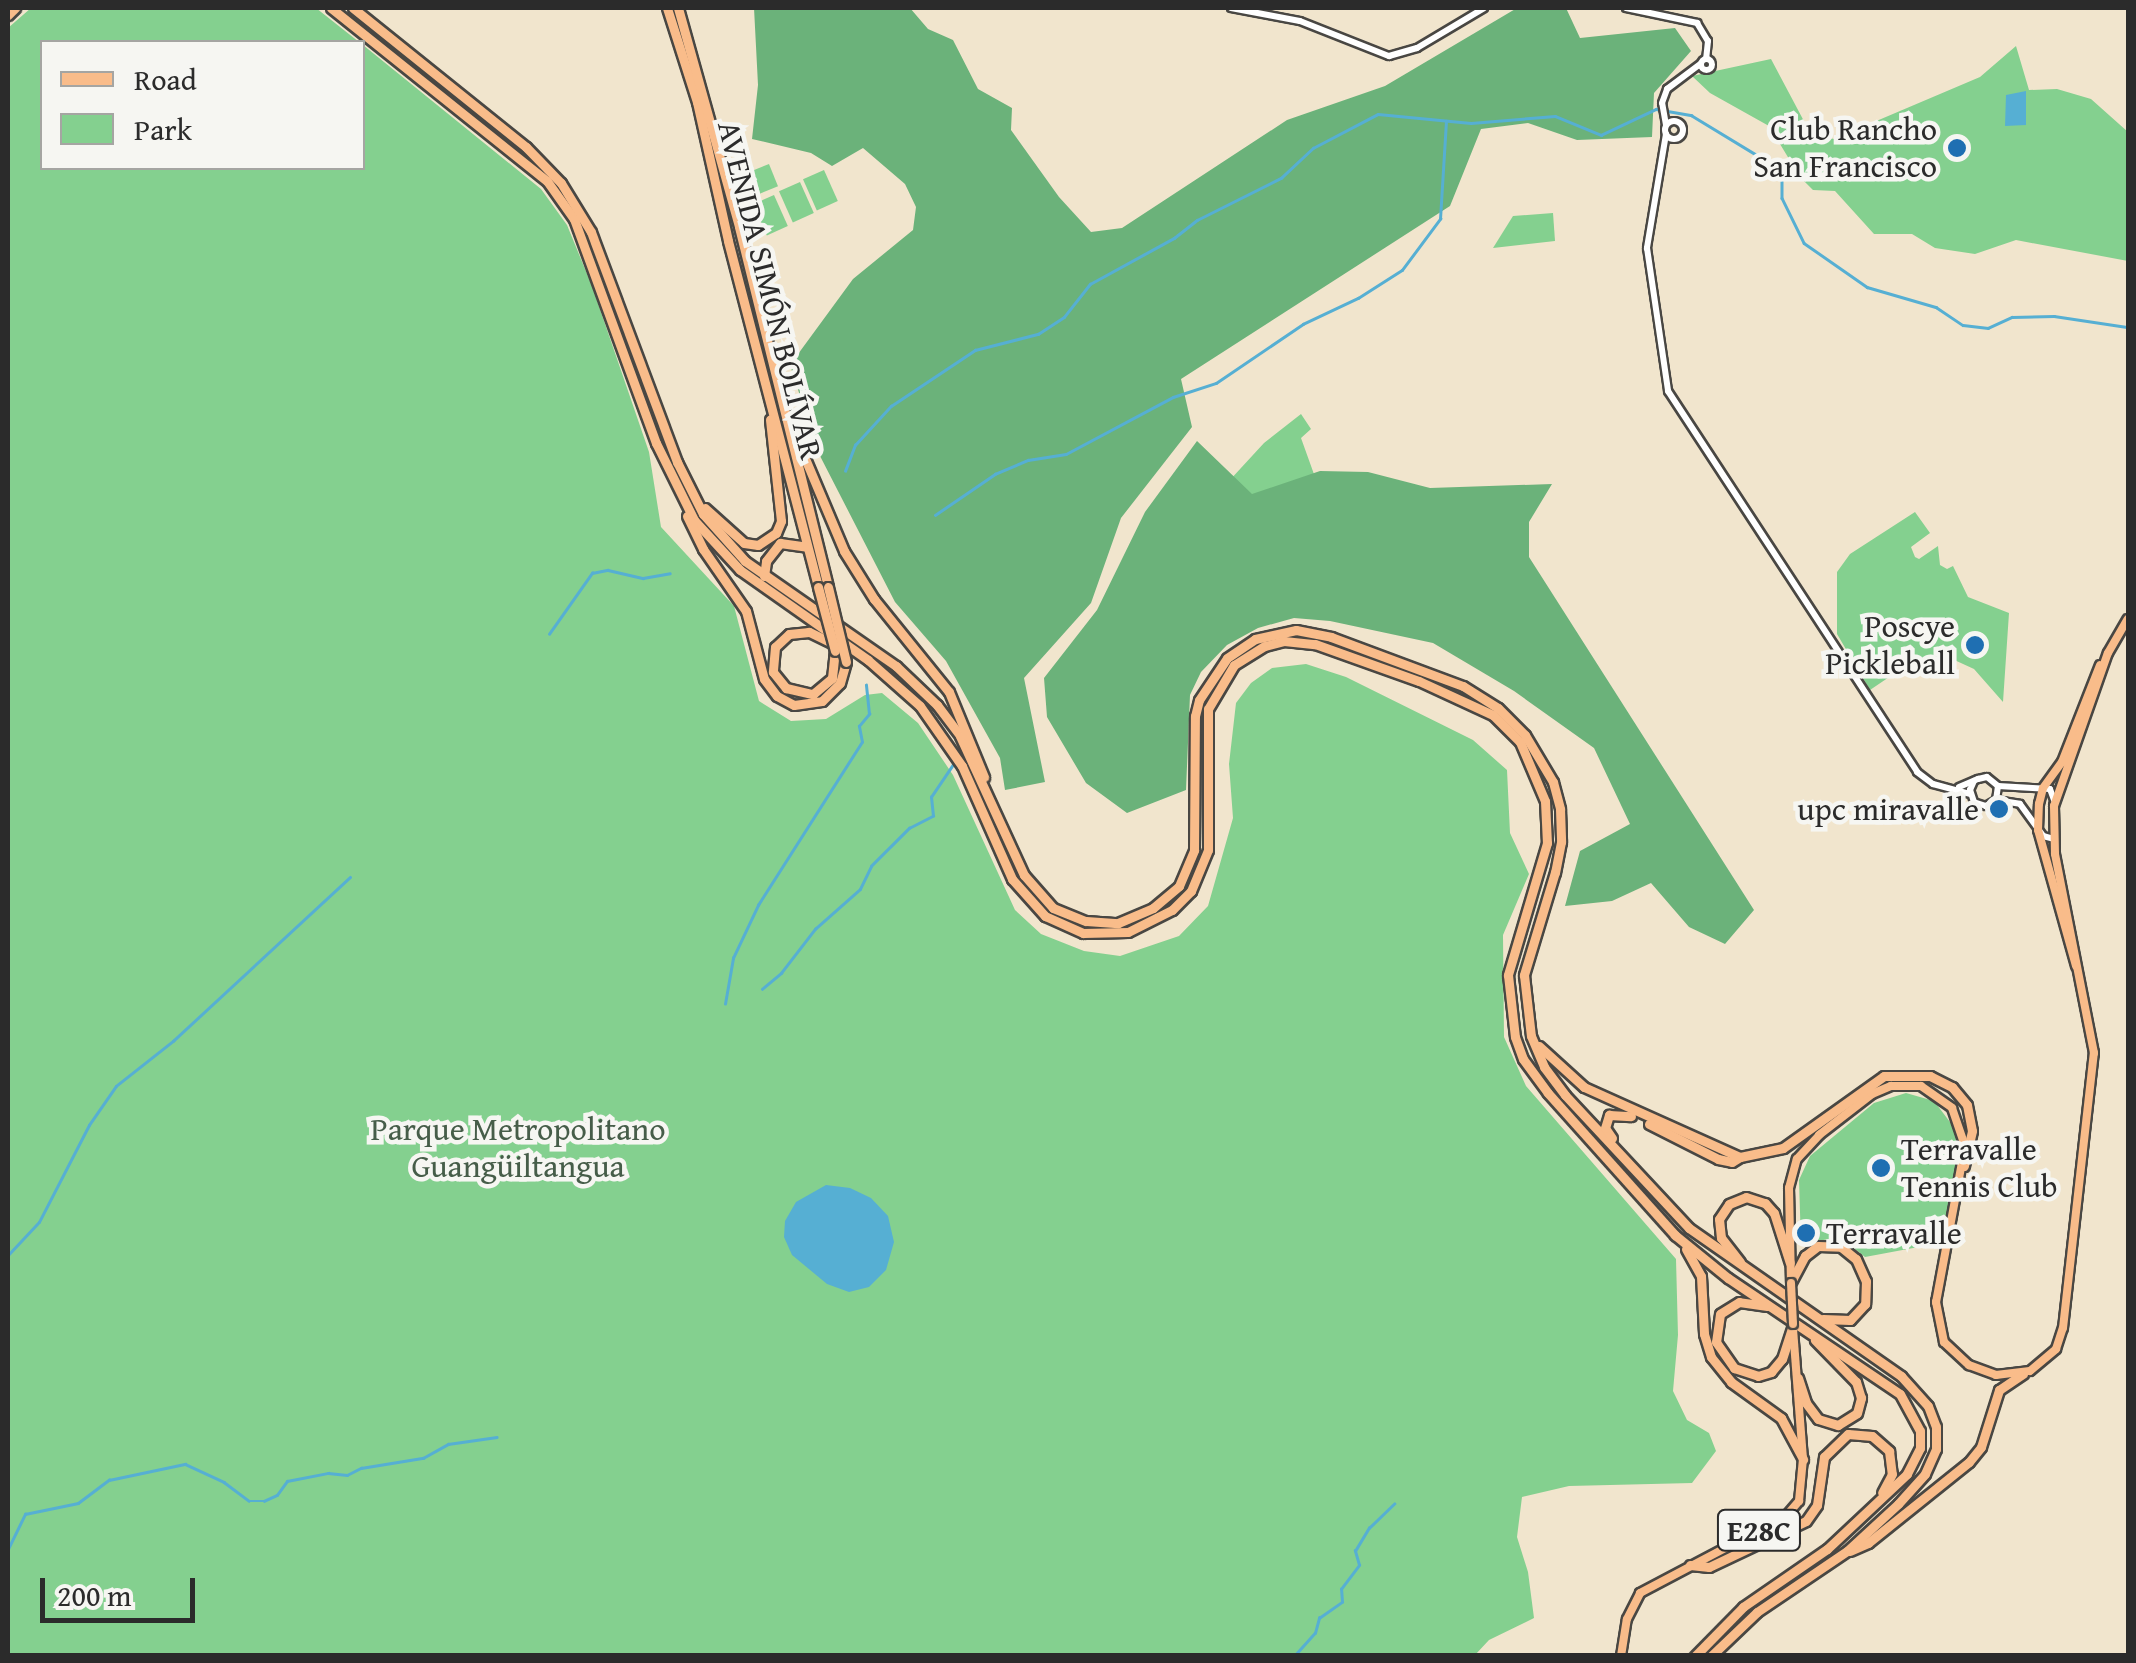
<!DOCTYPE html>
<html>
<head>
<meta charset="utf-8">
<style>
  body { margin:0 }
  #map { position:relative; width:2136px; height:1663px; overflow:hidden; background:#f1e5cd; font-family:"Gentium Book Plus",serif }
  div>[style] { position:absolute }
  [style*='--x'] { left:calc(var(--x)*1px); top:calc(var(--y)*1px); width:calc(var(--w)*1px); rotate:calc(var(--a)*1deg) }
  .green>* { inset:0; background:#84d08f; transform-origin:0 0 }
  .forest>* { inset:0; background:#6bb27a }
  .water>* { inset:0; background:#56afd3 }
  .stream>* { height:2.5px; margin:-1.25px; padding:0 1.25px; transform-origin:1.25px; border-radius:1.25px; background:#56afd3 }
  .roads { filter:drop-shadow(2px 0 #494743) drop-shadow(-2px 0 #494743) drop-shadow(0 2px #494743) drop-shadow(0 -2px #494743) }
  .tertiary>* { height:6px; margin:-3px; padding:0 3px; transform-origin:3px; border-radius:3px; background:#fff }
  .tertiary>.ring { margin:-3px; padding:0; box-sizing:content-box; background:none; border:6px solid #fff; border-radius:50% }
  .primary>* { height:8px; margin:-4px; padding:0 4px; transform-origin:4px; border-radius:4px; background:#f9bc8a }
  .trunk>* { height:9px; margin:-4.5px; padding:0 4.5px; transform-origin:4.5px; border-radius:4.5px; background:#f9bc8a }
  .bridges { filter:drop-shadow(2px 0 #494743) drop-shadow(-2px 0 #494743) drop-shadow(0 2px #494743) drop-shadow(0 -2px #494743) }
  .primary-bridge>* { height:8px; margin:-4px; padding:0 4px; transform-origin:4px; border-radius:4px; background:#f9bc8a }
  .trunk-bridge>* { height:9px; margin:-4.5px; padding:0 4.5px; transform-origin:4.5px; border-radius:4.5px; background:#f9bc8a }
  .dots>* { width:28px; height:28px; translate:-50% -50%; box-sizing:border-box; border:5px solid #f6f6f2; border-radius:50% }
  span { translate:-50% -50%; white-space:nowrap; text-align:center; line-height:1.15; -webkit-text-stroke:9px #f6f6f2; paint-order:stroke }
  .shield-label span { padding:2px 8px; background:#f6f6f2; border:2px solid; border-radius:8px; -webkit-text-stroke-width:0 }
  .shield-label { font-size:30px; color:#2b2b2b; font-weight:700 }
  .poi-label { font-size:32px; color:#2b2b2b }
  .right { translate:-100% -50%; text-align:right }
  .left { translate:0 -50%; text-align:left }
  .street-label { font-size:32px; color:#2b2b2b }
  .park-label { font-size:32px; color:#465d49 }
  .frame { position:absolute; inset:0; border:10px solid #2b2b2b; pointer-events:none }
  .legend { position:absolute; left:40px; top:40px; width:325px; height:130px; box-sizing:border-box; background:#f6f6f2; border:2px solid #a5a5a2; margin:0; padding:12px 18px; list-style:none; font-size:30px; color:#2b2b2b }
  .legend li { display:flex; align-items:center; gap:20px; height:50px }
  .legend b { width:50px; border:2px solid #a5a5a2 }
  .scale { position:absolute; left:40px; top:1578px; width:155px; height:45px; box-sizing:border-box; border:5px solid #2b2b2b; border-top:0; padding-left:12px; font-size:30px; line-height:35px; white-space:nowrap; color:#2b2b2b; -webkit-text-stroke:8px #f6f6f2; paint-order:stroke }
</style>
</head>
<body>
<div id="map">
  <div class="green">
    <i style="clip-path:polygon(31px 8px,316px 8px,359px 42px,42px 42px,42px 168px,362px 168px,363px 45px,541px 189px,567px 225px,592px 286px,649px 452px,661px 527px,734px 606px,759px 701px,791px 721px,826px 719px,865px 695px,882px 693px,918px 723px,953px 775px,1015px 910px,1041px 934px,1084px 951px,1120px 956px,1179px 936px,1208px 906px,1233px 818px,1229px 764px,1236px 703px,1251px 683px,1272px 668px,1306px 664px,1346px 677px,1473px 740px,1507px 770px,1510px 833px,1529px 874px,1503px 935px,1504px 1037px,1526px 1086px,1676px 1259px,1678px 1335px,1673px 1391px,1687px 1420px,1709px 1433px,1716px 1451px,1692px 1483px,1569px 1486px,1522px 1497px,1517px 1537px,1528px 1572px,1534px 1618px,1489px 1640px,1475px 1655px,8px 1655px,8px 28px)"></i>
    <i style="clip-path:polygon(2016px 46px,2029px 90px,2057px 89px,2091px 99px,2128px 132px,2128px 261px,2016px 240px,1975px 254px,1935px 248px,1912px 234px,1874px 234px,1835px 191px,1813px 190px,1800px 177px,1769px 126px,1710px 93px,1692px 76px,1771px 59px,1806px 125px,1816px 135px,1834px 139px,1980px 77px)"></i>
    <i style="left:769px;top:164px;width:24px;height:30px;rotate:68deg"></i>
    <i style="left:824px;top:170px;width:34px;height:23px;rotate:66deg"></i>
    <i style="left:800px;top:182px;width:34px;height:23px;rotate:66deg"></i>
    <i style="left:774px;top:195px;width:34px;height:23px;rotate:66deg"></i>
    <i style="clip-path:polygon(1553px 213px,1555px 241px,1493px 248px,1513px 216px)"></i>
    <i style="clip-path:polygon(1301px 414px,1311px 429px,1301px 438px,1315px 477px,1255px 500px,1229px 481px,1264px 443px)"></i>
    <i style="clip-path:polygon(1915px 512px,1930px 533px,1911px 547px,1915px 557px,1919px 559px,1938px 546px,1940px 565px,1947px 569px,1953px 566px,1968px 597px,2009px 613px,2003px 702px,1974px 669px,1950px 658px,1904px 667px,1870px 690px,1837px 634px,1837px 572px,1850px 554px)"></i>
    <i style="clip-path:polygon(1906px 1093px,1934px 1101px,1953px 1126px,1961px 1153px,1940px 1243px,1865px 1257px,1840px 1237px,1801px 1244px,1799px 1180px,1810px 1156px,1874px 1103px)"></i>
  </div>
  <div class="forest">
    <i style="clip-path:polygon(754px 8px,910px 8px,928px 29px,953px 40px,978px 89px,1012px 108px,1011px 130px,1059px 197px,1091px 232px,1122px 228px,1287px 120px,1385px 86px,1517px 8px,1566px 8px,1580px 38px,1675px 28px,1691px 51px,1654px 93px,1652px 137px,1577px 140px,1528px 123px,1481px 129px,1450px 206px,1181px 379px,1192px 427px,1121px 518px,1091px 603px,1024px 678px,1045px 782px,1005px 790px,1000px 758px,946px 661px,895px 602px,819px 454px,790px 365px,853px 279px,913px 230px,916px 207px,905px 184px,863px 148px,832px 166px,811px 153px,752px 139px,758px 85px)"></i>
    <i style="clip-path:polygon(1197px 441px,1252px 494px,1320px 471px,1368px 472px,1430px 488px,1552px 484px,1529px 522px,1529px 557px,1754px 910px,1725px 944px,1689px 927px,1651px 883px,1612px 901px,1565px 906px,1580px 851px,1630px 824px,1594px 748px,1514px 691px,1433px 643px,1330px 621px,1294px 618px,1258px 628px,1227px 645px,1201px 672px,1190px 695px,1186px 790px,1127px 813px,1086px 783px,1047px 717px,1044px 678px,1097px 610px,1145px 512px)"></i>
  </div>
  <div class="water">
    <i style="clip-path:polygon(2026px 91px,2026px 125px,2005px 126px,2006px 95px)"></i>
    <i style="clip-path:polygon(826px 1185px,850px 1188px,871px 1198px,888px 1216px,894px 1242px,886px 1270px,869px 1287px,849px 1292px,827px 1284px,792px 1255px,784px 1237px,785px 1221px,796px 1202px)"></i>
  </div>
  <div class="stream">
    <i style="--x:845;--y:471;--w:28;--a:-69"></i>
    <i style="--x:855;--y:445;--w:53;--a:-47.3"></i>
    <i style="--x:891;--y:406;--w:101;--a:-33.7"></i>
    <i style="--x:975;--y:350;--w:65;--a:-14.3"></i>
    <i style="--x:1038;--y:334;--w:31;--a:-33"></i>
    <i style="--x:1064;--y:317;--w:42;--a:-51.8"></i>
    <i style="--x:1090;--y:284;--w:96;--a:-28.7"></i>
    <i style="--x:1174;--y:238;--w:29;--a:-38"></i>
    <i style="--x:1197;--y:220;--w:94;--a:-26.6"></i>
    <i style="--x:1281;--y:178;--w:44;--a:-43.2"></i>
    <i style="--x:1313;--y:148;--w:73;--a:-27.6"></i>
    <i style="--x:1378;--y:114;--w:93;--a:5.5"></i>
    <i style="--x:1471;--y:123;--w:84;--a:-4.8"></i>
    <i style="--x:1555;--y:116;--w:50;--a:22.4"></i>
    <i style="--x:1601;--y:135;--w:61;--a:-25.3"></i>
    <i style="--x:1656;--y:109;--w:36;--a:10"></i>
    <i style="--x:1691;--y:115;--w:98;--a:31.3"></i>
    <i style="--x:1775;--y:166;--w:15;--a:62"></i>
    <i style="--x:1782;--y:179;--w:19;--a:90"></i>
    <i style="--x:1782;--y:198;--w:50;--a:63.9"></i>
    <i style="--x:1804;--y:243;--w:77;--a:34.9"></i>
    <i style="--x:1867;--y:287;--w:72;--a:16.2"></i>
    <i style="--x:1936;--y:307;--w:32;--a:34"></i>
    <i style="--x:1963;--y:325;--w:25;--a:7"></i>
    <i style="--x:1988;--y:328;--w:26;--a:-25"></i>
    <i style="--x:2012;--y:317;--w:42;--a:-1.4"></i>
    <i style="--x:2054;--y:316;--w:75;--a:8.5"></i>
    <i style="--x:935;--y:515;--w:73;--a:-34.3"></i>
    <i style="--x:995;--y:474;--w:36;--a:-23"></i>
    <i style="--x:1028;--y:460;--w:38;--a:-9"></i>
    <i style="--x:1066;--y:454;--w:121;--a:-28"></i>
    <i style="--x:1173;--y:397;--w:45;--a:-18"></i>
    <i style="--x:1216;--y:383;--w:105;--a:-34.1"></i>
    <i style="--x:1303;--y:324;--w:61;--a:-25.3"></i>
    <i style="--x:1358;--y:298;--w:52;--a:-32.5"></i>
    <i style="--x:1402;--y:270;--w:64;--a:-53.3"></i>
    <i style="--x:1440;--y:219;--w:98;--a:-86.5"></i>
    <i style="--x:549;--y:634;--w:75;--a:-54.8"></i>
    <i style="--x:592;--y:573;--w:16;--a:-11"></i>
    <i style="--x:608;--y:570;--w:36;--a:13"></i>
    <i style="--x:643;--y:578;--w:27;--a:-10"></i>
    <i style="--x:762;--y:989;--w:25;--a:-40"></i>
    <i style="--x:781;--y:973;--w:56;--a:-52.3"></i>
    <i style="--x:815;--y:929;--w:60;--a:-41.6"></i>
    <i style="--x:860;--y:889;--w:25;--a:-64"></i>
    <i style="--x:871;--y:866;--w:54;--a:-45"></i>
    <i style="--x:909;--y:828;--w:27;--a:-27"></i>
    <i style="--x:933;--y:816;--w:19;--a:-96"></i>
    <i style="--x:931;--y:797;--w:40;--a:-56"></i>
    <i style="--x:725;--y:1004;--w:47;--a:-80.1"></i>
    <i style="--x:733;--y:958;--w:59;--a:-64.7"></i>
    <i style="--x:758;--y:905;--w:193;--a:-57.5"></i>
    <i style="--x:862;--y:742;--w:16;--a:-101"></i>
    <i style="--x:859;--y:726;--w:16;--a:-50"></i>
    <i style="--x:869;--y:714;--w:29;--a:-96"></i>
    <i style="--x:8;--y:1255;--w:45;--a:-46.8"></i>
    <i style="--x:39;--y:1222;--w:109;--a:-62.7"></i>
    <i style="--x:89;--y:1125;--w:47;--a:-55.3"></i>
    <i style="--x:116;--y:1086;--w:73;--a:-38.3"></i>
    <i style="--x:173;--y:1041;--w:241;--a:-42.8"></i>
    <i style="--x:8;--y:1549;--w:39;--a:-64"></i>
    <i style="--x:25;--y:1514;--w:54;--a:-11.7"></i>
    <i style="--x:78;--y:1503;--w:39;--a:-37"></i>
    <i style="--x:109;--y:1480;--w:78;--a:-11.9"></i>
    <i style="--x:185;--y:1464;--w:43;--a:24.8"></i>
    <i style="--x:224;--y:1482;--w:31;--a:37"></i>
    <i style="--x:249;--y:1501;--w:15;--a:0"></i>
    <i style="--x:264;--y:1501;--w:14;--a:-25"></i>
    <i style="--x:277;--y:1495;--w:17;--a:-54"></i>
    <i style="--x:287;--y:1481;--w:42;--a:-11"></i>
    <i style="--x:328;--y:1473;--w:19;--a:6"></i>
    <i style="--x:347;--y:1475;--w:16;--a:-27"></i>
    <i style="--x:361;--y:1468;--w:63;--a:-9.2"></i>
    <i style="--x:423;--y:1458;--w:29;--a:-29"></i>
    <i style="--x:448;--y:1444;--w:49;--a:-8.1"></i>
    <i style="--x:1294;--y:1656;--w:31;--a:-48"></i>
    <i style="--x:1315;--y:1633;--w:16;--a:-75"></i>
    <i style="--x:1319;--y:1618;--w:28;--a:-35"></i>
    <i style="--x:1342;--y:1602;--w:13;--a:-94"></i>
    <i style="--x:1341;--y:1589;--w:30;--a:-53"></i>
    <i style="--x:1359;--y:1565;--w:15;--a:-106"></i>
    <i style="--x:1355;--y:1551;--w:27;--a:-59"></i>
    <i style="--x:1369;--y:1528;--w:35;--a:-44"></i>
  </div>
  <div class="roads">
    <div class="tertiary">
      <i style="--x:1231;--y:8;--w:70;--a:10.7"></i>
      <i style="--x:1300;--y:21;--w:96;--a:21.5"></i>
      <i style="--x:1389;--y:56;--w:29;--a:-16"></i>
      <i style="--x:1417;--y:48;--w:78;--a:-30.8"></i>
      <i style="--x:1626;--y:8;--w:73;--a:11.9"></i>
      <i style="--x:1697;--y:23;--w:21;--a:59"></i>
      <i style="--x:1708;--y:41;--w:18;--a:96"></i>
      <i class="ring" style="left:1700.5px;top:58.5px;width:5px;height:5px"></i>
      <i class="ring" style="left:1665px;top:121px;width:12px;height:12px"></i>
      <i style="--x:1666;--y:125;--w:22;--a:-100"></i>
      <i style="--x:1662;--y:103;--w:15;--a:-70"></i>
      <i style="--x:1667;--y:89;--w:41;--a:-37.1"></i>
      <i style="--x:1666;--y:134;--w:116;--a:99.5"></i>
      <i style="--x:1647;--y:248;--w:145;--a:81.6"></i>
      <i style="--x:1668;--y:391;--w:455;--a:56.8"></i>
      <i style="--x:1917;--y:772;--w:20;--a:37"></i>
      <i style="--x:1933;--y:784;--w:38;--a:15"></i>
      <i style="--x:1998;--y:786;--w:52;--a:3.3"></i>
      <i style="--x:2050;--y:789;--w:12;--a:70"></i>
      <i style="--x:1959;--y:787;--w:21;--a:-23"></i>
      <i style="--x:1978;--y:779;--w:9;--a:-13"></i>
      <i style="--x:1987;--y:777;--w:14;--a:39"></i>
      <i style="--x:1998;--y:786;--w:14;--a:98"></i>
      <i style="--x:1996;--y:800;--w:12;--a:149"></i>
      <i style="--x:1986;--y:806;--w:13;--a:-162"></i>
      <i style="--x:1974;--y:802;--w:13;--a:-108"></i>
      <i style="--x:1970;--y:790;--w:10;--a:-66"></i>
      <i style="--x:1996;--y:800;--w:24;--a:9"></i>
      <i style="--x:2020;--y:804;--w:39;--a:54"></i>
      <i style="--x:2043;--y:836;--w:11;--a:15"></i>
    </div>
    <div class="primary">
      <i style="--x:2076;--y:966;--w:141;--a:-105.6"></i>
      <i style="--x:2038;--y:830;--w:26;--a:-88"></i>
      <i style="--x:2039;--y:804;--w:16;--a:-76"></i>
      <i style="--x:2043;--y:788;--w:32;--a:-54"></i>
      <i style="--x:2062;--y:762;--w:104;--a:-68.6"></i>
      <i style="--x:1791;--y:1283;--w:95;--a:-91.2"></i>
      <i style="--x:1789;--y:1188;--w:30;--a:-75"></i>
      <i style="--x:1797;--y:1159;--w:33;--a:-47"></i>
      <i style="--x:1819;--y:1135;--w:67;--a:-37.7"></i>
      <i style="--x:1872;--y:1094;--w:21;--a:-23"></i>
      <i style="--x:1891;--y:1086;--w:30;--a:0"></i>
      <i style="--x:1921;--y:1086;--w:38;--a:35"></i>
      <i style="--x:1952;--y:1108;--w:40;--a:71.1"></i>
      <i style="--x:1965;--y:1146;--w:159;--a:100.5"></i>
      <i style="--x:1936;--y:1302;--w:41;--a:78.7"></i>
      <i style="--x:1944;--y:1342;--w:34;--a:43"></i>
      <i style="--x:1969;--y:1365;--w:29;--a:20"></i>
      <i style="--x:1996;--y:1375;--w:34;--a:-7"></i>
      <i style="--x:2030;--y:1371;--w:34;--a:-40"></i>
      <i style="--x:2056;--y:1349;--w:22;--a:-72"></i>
      <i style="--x:2063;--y:1328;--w:277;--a:-83.6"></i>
      <i style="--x:2094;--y:1053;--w:203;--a:-101.1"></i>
      <i style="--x:2055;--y:854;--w:48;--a:-91.2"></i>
      <i style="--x:2054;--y:806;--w:162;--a:-70.6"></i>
      <i style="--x:2108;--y:653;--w:39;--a:-60"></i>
      <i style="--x:1621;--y:1656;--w:37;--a:-81"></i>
      <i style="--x:1627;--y:1619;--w:29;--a:-63"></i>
      <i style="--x:1640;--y:1593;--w:165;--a:-27.8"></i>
      <i style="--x:1786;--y:1516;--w:20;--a:-49"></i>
      <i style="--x:1799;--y:1501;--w:42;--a:-84.6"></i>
      <i style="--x:1803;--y:1459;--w:131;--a:-94.4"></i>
    </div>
    <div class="trunk">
      <i style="--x:331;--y:8;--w:277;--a:38.7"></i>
      <i style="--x:547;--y:181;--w:47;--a:54.6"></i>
      <i style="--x:574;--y:219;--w:239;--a:69.9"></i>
      <i style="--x:656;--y:443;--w:86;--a:63.7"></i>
      <i style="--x:694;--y:520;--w:68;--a:47.4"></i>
      <i style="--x:740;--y:570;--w:156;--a:35.1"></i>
      <i style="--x:868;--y:660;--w:69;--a:41.5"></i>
      <i style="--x:920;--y:706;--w:73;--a:55"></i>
      <i style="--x:962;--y:766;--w:124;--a:66.1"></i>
      <i style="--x:1012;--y:879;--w:50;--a:48.3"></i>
      <i style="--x:1045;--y:916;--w:42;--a:24.1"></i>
      <i style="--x:1083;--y:933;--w:45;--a:-1.3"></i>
      <i style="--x:1128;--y:932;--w:49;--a:-26.6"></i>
      <i style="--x:1172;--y:910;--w:27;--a:-45"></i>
      <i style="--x:1191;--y:891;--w:44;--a:-67.5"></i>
      <i style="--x:1208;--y:850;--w:141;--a:-90"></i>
      <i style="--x:1208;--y:709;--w:51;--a:-59.4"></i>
      <i style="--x:1234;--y:665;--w:36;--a:-32"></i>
      <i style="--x:1265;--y:646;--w:20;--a:-15"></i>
      <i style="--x:1284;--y:641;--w:31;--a:6"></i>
      <i style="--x:1315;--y:644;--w:110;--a:19.6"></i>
      <i style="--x:1419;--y:681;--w:81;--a:24.7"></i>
      <i style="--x:1493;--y:715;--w:38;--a:45"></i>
      <i style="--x:1520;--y:742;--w:64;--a:67"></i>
      <i style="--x:1545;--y:801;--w:42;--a:87.3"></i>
      <i style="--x:1547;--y:843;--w:138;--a:106.5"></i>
      <i style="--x:1508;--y:975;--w:62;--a:83.6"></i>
      <i style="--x:1515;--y:1037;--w:23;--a:70"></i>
      <i style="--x:1523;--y:1059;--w:42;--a:53.7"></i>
      <i style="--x:1548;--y:1093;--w:191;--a:48.2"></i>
      <i style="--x:1675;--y:1235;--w:68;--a:39.1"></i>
      <i style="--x:1728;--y:1278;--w:207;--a:34"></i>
      <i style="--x:1900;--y:1394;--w:42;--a:61.6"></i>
      <i style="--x:1920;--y:1431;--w:17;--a:90"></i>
      <i style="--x:1920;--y:1448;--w:29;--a:117"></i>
      <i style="--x:1907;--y:1474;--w:110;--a:136.8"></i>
      <i style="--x:1827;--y:1549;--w:102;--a:145.4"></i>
      <i style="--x:1743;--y:1607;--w:69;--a:134.4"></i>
      <i style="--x:353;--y:8;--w:222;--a:38.8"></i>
      <i style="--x:526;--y:147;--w:50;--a:45.8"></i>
      <i style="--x:561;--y:183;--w:57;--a:58.5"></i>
      <i style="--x:591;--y:232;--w:246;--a:69.5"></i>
      <i style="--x:677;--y:462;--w:58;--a:63.4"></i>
      <i style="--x:703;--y:514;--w:63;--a:48.2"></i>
      <i style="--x:745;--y:561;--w:184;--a:34.8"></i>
      <i style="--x:896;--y:666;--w:57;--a:43.6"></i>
      <i style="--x:937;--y:705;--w:39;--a:53"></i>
      <i style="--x:960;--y:736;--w:153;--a:65.3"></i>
      <i style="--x:1024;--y:875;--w:44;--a:48.7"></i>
      <i style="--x:1053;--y:908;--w:35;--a:22"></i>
      <i style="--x:1086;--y:921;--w:32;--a:4"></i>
      <i style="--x:1118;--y:923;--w:38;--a:-23"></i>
      <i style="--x:1153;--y:908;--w:34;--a:-40"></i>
      <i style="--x:1179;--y:886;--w:39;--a:-67"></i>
      <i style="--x:1194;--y:850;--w:134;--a:-89.6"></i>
      <i style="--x:1195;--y:716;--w:16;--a:-76"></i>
      <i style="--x:1199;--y:700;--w:50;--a:-56.3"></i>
      <i style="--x:1227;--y:658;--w:34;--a:-34"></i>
      <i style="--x:1255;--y:639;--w:42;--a:-12.4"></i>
      <i style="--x:1296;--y:630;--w:36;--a:11"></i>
      <i style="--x:1331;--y:637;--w:141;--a:20.4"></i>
      <i style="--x:1463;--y:686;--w:41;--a:32.2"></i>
      <i style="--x:1498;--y:708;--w:38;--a:45"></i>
      <i style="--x:1525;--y:735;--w:55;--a:59.2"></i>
      <i style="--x:1553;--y:782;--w:28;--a:75"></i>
      <i style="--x:1560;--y:809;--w:33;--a:88"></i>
      <i style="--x:1561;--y:842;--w:31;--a:101"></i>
      <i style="--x:1555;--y:872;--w:108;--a:106.8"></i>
      <i style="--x:1524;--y:975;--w:61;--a:83.5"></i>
      <i style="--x:1531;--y:1036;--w:34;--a:67"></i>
      <i style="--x:1544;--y:1067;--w:35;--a:53"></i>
      <i style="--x:1565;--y:1095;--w:182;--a:47"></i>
      <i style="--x:1689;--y:1228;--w:259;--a:34.9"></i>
      <i style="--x:1901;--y:1376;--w:40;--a:48"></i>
      <i style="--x:1928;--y:1406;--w:22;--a:69"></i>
      <i style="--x:1936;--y:1427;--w:22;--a:90"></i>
      <i style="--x:1936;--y:1449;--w:27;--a:114"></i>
      <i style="--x:1925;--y:1474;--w:40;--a:132"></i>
      <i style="--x:1898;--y:1504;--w:69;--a:137.3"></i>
      <i style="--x:1847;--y:1551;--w:109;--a:145.9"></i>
      <i style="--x:1757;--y:1612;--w:64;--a:136.3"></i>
      <i style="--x:667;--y:8;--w:99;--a:72.3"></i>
      <i style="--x:697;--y:102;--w:142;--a:77.4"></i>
      <i style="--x:728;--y:241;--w:358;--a:75.4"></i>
      <i style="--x:678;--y:8;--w:227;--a:74.4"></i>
      <i style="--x:739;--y:227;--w:371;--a:76.1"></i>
      <i style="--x:8;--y:15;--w:10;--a:-45"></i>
      <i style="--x:793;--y:430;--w:131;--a:67.1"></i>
      <i style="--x:844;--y:551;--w:57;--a:58"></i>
      <i style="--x:874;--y:599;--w:119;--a:51.1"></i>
      <i style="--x:949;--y:692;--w:92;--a:67.6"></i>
      <i style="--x:705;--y:508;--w:52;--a:41.9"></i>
      <i style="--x:744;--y:543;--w:14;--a:8"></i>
      <i style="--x:758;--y:545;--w:22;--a:-34"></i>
      <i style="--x:776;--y:533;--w:13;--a:-67"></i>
      <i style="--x:781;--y:521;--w:102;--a:-96.2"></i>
      <i style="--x:687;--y:516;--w:37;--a:64"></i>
      <i style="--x:703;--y:549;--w:75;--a:55.3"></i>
      <i style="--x:746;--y:611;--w:70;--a:75.2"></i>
      <i style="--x:764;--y:679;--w:21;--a:53"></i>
      <i style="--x:777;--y:696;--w:19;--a:28"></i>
      <i style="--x:794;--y:705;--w:28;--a:-8"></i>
      <i style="--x:822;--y:701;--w:25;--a:-45"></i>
      <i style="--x:840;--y:683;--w:22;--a:-74"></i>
      <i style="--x:764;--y:576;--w:15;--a:-82"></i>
      <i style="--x:766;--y:561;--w:23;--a:-52"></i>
      <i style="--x:780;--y:543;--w:27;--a:8"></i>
      <i style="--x:834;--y:644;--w:28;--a:-154"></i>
      <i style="--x:809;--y:632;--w:20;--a:174"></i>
      <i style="--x:789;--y:634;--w:19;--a:137"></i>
      <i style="--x:775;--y:647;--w:25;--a:95"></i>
      <i style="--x:773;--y:672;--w:21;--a:51"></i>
      <i style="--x:786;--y:688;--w:28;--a:13"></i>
      <i style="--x:813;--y:694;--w:25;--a:-40"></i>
      <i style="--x:832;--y:678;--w:27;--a:-84"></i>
      <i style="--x:1539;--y:1046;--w:61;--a:42.3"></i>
      <i style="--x:1584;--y:1087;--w:171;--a:24.2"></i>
      <i style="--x:1740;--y:1157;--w:44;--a:-11.8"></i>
      <i style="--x:1783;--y:1148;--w:124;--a:-35.5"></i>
      <i style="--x:1884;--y:1076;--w:46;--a:0"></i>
      <i style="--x:1930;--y:1076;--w:25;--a:27"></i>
      <i style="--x:1952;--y:1087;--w:23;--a:50"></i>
      <i style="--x:1967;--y:1105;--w:26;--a:79"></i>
      <i style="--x:1972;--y:1131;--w:36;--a:103"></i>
      <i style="--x:1649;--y:1124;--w:77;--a:26.9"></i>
      <i style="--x:1718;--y:1159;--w:14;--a:12"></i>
      <i style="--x:1732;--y:1162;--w:9;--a:-32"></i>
      <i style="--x:1612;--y:1138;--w:12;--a:-125"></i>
      <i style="--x:1605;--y:1128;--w:14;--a:-73"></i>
      <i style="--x:1609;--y:1115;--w:22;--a:3"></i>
      <i style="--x:1686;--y:1249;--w:31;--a:61"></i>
      <i style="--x:1701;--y:1276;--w:58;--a:87"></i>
      <i style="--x:1704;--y:1334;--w:24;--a:73"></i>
      <i style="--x:1711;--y:1357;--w:32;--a:51"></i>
      <i style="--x:1731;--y:1382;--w:62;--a:35.8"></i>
      <i style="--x:1781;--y:1418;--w:47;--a:61.8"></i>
      <i style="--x:1740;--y:1262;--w:31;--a:-128"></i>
      <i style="--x:1721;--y:1238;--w:19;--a:-96"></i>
      <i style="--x:1719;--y:1219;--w:18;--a:-56"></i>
      <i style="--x:1729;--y:1204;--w:18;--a:-22"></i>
      <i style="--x:1746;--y:1197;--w:20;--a:18"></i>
      <i style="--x:1765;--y:1203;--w:13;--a:48"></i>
      <i style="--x:1774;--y:1213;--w:52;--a:72.3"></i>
      <i style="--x:1791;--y:1282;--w:30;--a:-62"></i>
      <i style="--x:1805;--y:1256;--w:16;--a:-38"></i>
      <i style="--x:1818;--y:1246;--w:23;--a:2"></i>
      <i style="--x:1841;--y:1247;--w:19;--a:39"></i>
      <i style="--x:1856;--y:1259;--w:24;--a:66"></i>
      <i style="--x:1866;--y:1281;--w:23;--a:92"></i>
      <i style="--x:1865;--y:1304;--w:22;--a:133"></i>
      <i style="--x:1850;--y:1320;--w:27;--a:-178"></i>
      <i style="--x:1767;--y:1306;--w:28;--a:-172"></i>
      <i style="--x:1739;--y:1302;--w:22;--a:148"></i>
      <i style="--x:1720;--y:1314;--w:28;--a:98"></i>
      <i style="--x:1716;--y:1342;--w:32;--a:55"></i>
      <i style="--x:1734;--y:1368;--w:25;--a:18"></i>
      <i style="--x:1758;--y:1376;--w:14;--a:-17"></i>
      <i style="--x:1771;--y:1372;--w:17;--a:-50"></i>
      <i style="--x:1782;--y:1359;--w:36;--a:-72"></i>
      <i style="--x:1798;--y:1378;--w:26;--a:72"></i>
      <i style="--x:1806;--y:1403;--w:20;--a:53"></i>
      <i style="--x:1818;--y:1419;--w:21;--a:17"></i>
      <i style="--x:1838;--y:1425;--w:22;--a:-32"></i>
      <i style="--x:1857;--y:1413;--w:16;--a:-75"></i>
      <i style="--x:1861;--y:1398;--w:17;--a:-107"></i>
      <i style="--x:1856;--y:1382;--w:59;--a:-134.3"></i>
      <i style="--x:1850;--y:1551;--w:20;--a:-24"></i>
      <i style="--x:1868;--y:1543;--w:129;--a:-38.7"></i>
      <i style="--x:1969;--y:1462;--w:19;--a:-51"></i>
      <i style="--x:1981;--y:1447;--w:60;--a:-72.5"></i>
      <i style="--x:1999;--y:1390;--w:29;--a:-34"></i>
      <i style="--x:1690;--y:1565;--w:19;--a:6"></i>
      <i style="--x:1709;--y:1567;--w:107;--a:-25.4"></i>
      <i style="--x:1806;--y:1521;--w:19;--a:-55"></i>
      <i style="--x:1817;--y:1505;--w:49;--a:-81.7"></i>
      <i style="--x:1824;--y:1457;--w:33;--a:-44"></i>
      <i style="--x:1848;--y:1434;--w:24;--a:5"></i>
      <i style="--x:1872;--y:1436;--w:23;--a:41"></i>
      <i style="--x:1889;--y:1451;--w:23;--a:83"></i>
      <i style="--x:1892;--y:1474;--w:21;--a:118"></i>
    </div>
  </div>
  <div class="bridges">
    <div class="primary-bridge">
      <i style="--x:1791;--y:1283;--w:41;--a:87.2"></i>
    </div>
    <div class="trunk-bridge">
      <i style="--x:818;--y:587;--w:66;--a:75.1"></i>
      <i style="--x:828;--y:587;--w:77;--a:76.5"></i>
    </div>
  </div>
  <div class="dots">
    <i style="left:1957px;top:148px;background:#1f6fb2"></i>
    <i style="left:1975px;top:645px;background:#1f6fb2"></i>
    <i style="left:1999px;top:809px;background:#1f6fb2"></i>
    <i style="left:1881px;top:1168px;background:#1f6fb2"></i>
    <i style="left:1806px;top:1233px;background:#1f6fb2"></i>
  </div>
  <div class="shield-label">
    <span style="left:1759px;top:1530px">E28C</span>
  </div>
  <div class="poi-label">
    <span class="right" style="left:1937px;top:148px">Club Rancho<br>San Francisco</span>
    <span class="right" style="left:1955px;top:645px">Poscye<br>Pickleball</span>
    <span class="right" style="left:1979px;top:809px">upc miravalle</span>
    <span class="left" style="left:1901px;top:1168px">Terravalle<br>Tennis Club</span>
    <span class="left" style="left:1826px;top:1233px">Terravalle</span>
  </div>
  <div class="street-label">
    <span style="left:770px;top:290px;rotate:76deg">AVENIDA SIMÓN BOLÍVAR</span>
  </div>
  <div class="park-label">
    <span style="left:518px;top:1148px">Parque Metropolitano<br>Guangüiltangua</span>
  </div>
  <div class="frame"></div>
  <ul class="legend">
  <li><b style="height:12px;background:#f9bc8a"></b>Road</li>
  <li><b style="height:28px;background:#84d08f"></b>Park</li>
  </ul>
  <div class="scale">200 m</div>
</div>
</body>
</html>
